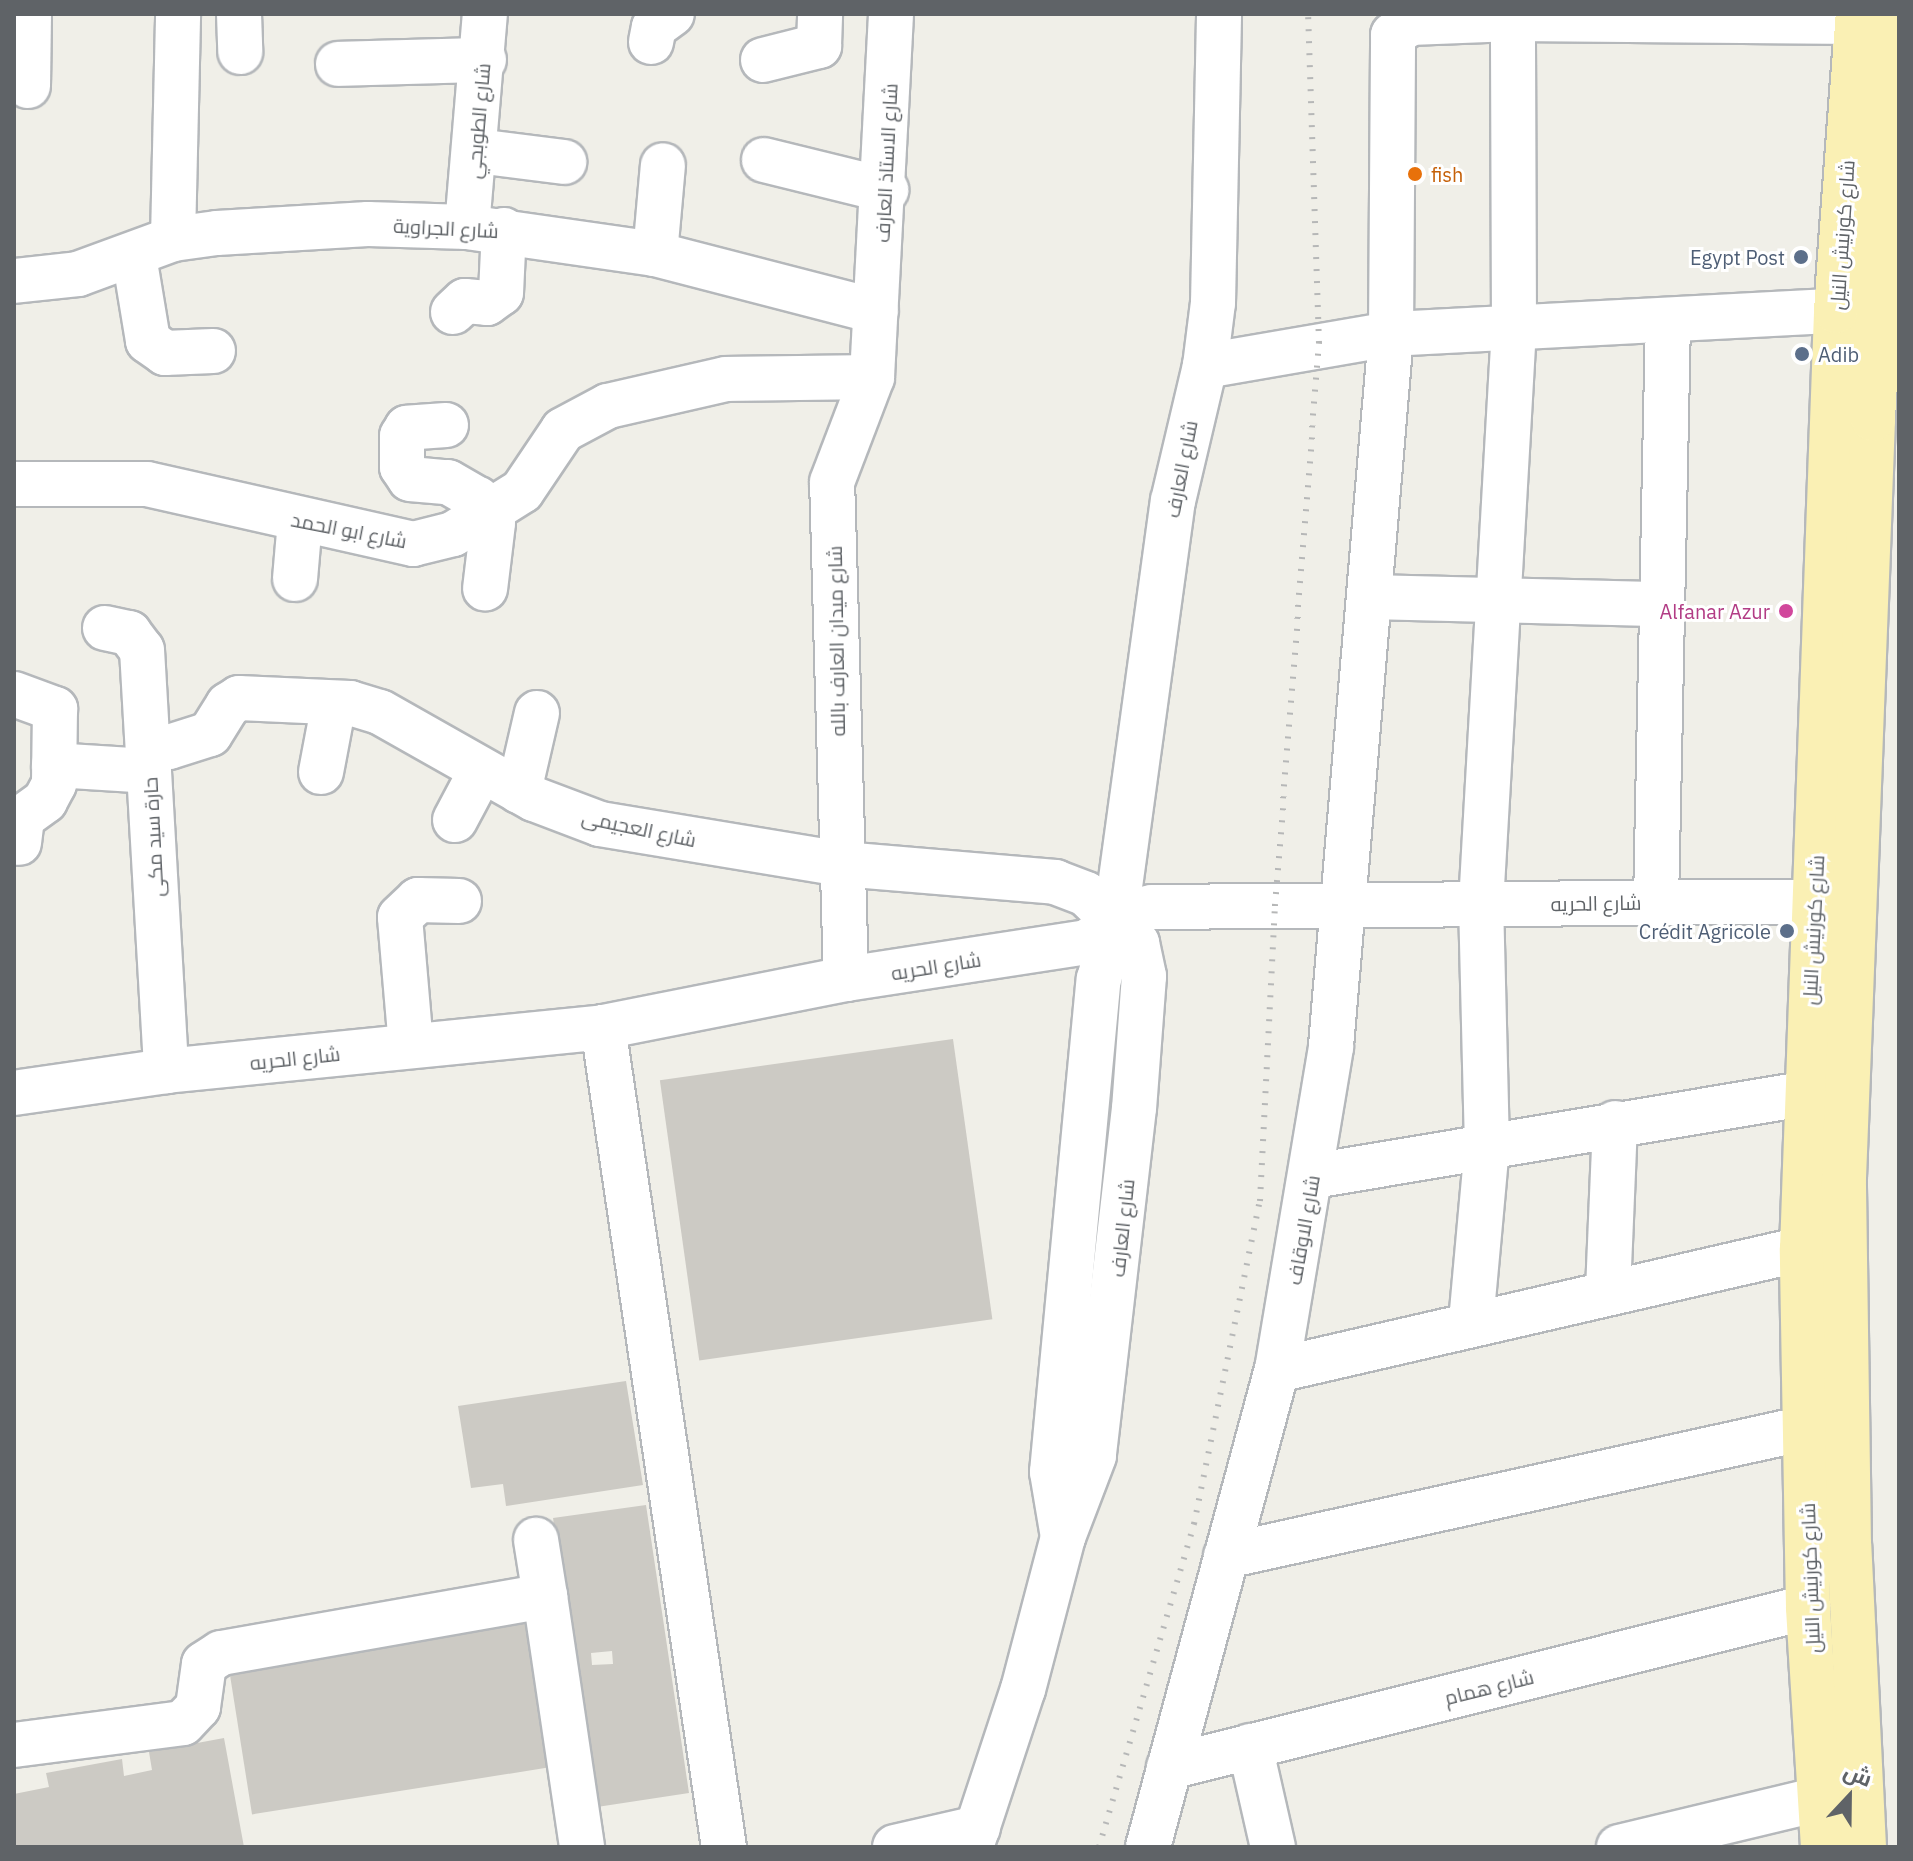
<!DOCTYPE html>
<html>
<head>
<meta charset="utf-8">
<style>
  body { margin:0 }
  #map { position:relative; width:1913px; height:1861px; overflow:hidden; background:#f0efe8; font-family:"IBM Plex Sans",Cairo,sans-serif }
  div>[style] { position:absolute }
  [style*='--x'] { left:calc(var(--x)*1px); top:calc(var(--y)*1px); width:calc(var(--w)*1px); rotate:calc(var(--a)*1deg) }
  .building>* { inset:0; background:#cccac4; transform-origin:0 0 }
  .roads { filter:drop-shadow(2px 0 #b5b8bb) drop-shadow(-2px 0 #b5b8bb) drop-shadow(0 2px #b5b8bb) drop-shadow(0 -2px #b5b8bb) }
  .minor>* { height:44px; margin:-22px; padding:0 22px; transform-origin:22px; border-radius:22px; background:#fff }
  .major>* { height:44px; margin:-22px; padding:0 22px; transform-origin:22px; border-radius:22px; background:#faf0b4 }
  .rail>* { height:6px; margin-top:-3px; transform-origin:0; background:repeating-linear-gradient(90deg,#b6b7b7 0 2px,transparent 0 12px) }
  .dots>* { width:22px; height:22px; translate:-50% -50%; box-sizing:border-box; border:4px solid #fff; border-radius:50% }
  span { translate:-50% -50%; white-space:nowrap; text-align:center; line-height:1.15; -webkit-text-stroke:6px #fff; paint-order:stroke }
  .street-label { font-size:20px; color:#5f6367 }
  .food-label { font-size:20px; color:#c56008 }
  .left { translate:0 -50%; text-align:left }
  .service-label { font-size:20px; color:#4e5e75 }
  .right { translate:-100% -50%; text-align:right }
  .hotel-label { font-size:20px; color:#b23c85 }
  .frame { position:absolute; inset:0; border:16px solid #5f6367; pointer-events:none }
  .north { position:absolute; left:1809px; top:1757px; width:80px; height:80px; -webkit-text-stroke:6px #fff; paint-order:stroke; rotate:22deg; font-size:22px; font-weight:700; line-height:32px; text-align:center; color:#5f6367 }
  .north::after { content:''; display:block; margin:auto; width:28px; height:36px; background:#5f6367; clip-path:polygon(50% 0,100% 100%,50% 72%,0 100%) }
</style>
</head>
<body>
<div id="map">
  <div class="building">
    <i style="left:953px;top:1039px;width:283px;height:296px;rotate:82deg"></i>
    <i style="clip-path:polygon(626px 1381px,643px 1485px,506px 1506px,503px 1484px,471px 1488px,458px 1406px)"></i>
    <i style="clip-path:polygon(evenodd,646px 1505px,689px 1793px,597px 1807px,553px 1518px,646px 1505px,612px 1651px,613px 1664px,592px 1665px,591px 1653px,612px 1651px)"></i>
    <i style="left:533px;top:1613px;width:155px;height:309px;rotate:81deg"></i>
    <i style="clip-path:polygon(224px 1738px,244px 1847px,14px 1847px,14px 1794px,49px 1787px,46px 1773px,122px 1759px,124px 1776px,152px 1770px,149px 1752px)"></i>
  </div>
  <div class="roads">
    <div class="minor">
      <i style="--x:239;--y:14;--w:38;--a:88"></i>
      <i style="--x:651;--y:42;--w:15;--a:-79"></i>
      <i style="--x:654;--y:27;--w:22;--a:-36"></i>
      <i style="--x:763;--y:60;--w:58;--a:-14"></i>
      <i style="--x:819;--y:46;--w:32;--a:-88"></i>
      <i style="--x:338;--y:64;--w:146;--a:-1.6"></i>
      <i style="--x:28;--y:86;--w:72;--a:-89.2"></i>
      <i style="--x:477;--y:151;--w:88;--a:7.2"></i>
      <i style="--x:764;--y:160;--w:126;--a:13.8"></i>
      <i style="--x:467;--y:227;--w:214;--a:-85.2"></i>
      <i style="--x:173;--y:239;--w:225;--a:-88.7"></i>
      <i style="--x:655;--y:254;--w:89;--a:-84.9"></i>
      <i style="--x:134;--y:256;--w:86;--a:80.6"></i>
      <i style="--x:148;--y:341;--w:21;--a:35"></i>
      <i style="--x:165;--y:353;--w:48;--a:-2.4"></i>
      <i style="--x:14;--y:281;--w:64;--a:-6.2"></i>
      <i style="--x:78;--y:274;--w:101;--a:-20.2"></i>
      <i style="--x:173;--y:239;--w:44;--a:-7.8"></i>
      <i style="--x:217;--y:233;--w:151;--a:-3.4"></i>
      <i style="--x:368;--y:224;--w:99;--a:1.7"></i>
      <i style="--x:467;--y:227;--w:190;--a:8.2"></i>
      <i style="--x:655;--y:254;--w:228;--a:14.5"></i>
      <i style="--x:453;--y:312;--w:16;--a:-43"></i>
      <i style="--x:465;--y:301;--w:22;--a:5"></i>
      <i style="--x:487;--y:303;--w:17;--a:-36"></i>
      <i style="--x:501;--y:293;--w:63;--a:-87.3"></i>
      <i style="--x:1205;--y:366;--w:189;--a:-9.8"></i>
      <i style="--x:1391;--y:334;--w:446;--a:-3"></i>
      <i style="--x:446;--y:425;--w:39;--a:176"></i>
      <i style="--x:407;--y:428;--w:9;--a:122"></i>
      <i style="--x:402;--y:436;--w:31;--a:90"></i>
      <i style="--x:402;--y:467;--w:14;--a:56"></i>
      <i style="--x:410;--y:479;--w:38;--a:5"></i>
      <i style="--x:448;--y:482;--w:34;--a:30"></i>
      <i style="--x:478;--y:499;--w:28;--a:58"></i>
      <i style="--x:493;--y:523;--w:66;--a:96.9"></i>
      <i style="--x:14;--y:484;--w:133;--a:0"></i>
      <i style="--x:147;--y:484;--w:273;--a:12.7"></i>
      <i style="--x:413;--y:544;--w:41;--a:-14"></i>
      <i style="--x:453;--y:534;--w:81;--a:-31.9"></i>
      <i style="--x:522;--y:491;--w:73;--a:-56.1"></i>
      <i style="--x:563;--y:430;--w:51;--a:-28.1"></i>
      <i style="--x:608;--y:406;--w:121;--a:-12.9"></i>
      <i style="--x:726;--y:379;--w:146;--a:-0.8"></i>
      <i style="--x:295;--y:579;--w:58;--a:-85.1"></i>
      <i style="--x:1371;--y:597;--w:291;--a:1.4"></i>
      <i style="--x:105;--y:628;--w:25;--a:12"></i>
      <i style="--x:129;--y:633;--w:21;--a:53"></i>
      <i style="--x:142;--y:650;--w:422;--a:86.7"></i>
      <i style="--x:14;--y:694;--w:44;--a:20.1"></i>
      <i style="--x:55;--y:709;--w:75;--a:90.8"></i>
      <i style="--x:54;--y:784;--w:19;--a:118"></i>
      <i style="--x:45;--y:801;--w:29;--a:144"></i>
      <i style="--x:22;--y:818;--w:25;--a:97"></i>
      <i style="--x:148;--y:747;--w:21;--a:0"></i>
      <i style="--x:169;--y:747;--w:43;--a:-17.6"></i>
      <i style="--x:210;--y:734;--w:34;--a:-58"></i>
      <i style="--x:228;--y:705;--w:13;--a:-32"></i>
      <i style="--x:239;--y:698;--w:111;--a:2.6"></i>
      <i style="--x:350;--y:703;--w:31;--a:17"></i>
      <i style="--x:380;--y:712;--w:177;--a:29.5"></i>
      <i style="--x:534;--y:799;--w:71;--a:20.7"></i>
      <i style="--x:600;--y:824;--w:245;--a:9.4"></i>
      <i style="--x:842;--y:864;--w:214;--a:4.8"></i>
      <i style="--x:1055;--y:882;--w:33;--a:21"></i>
      <i style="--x:1086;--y:894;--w:71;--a:43.9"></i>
      <i style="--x:1137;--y:943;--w:34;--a:78"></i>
      <i style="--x:1144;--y:976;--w:132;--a:94.3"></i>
      <i style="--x:1134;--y:1108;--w:350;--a:96.6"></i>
      <i style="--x:1094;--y:1456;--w:87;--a:110.9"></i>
      <i style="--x:1063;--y:1537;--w:157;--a:104.7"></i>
      <i style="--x:1023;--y:1689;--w:166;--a:108.2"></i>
      <i style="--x:54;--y:765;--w:95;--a:3.6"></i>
      <i style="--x:321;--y:772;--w:70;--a:-79.3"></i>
      <i style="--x:519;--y:791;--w:80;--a:-77"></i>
      <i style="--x:455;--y:820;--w:55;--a:-62"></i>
      <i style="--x:1656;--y:903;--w:583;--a:-88.82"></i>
      <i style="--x:846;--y:979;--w:497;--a:-91.6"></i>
      <i style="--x:832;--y:482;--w:112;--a:-69.1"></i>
      <i style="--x:872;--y:377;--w:363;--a:-87"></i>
      <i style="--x:603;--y:1027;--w:829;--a:81.61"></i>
      <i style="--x:411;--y:1046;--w:129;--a:-94.9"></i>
      <i style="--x:400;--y:917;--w:25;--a:-43"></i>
      <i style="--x:418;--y:900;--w:41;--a:1.4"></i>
      <i style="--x:14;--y:1093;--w:154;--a:-8.2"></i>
      <i style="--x:166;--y:1071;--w:439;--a:-5.7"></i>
      <i style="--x:603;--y:1027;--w:248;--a:-11.2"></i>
      <i style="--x:846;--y:979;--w:244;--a:-8.7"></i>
      <i style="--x:1087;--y:942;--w:50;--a:-35.3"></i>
      <i style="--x:1128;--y:913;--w:25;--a:-14"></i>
      <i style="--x:1152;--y:907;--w:702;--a:-0.49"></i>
      <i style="--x:1313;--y:1176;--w:499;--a:-9.5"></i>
      <i style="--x:1608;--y:1291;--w:168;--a:-87.6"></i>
      <i style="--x:1471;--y:1322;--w:176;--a:-84.8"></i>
      <i style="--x:1487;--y:1147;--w:243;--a:-91.4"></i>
      <i style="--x:1481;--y:904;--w:577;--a:-86.72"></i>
      <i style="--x:1514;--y:328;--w:314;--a:-90.2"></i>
      <i style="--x:1277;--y:1370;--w:539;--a:-12.98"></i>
      <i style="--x:1063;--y:1537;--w:66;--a:-99.6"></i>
      <i style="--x:1052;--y:1472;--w:495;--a:-84.6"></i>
      <i style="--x:1099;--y:979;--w:58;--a:-74.1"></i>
      <i style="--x:1115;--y:923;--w:426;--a:-82.2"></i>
      <i style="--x:1173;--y:501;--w:139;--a:-76.7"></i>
      <i style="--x:1205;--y:366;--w:64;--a:-82.8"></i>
      <i style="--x:1213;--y:303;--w:289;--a:-88.8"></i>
      <i style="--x:1226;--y:1556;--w:594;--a:-12.45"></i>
      <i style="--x:545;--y:1596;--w:254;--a:81.6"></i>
      <i style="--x:14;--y:1745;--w:170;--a:-7.4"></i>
      <i style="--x:183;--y:1723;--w:22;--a:-47"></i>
      <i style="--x:198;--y:1707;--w:43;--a:-82.1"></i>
      <i style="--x:204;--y:1664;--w:20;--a:-33"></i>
      <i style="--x:221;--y:1653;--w:329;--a:-10"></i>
      <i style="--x:545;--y:1596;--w:57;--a:-99.1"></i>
      <i style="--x:1250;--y:1746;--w:104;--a:77.2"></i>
      <i style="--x:1169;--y:1767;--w:659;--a:-14.06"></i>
      <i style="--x:895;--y:1847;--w:85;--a:-12.9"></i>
      <i style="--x:1148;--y:1847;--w:494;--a:-74.9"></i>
      <i style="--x:1277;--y:1370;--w:328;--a:-80.5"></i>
      <i style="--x:1331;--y:1046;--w:715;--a:-85.18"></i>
      <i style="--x:1391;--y:334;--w:299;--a:-89.6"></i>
      <i style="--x:1393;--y:35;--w:21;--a:-35"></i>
      <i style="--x:1410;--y:23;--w:103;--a:-2.2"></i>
      <i style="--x:1513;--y:19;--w:344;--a:0.5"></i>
      <i style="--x:1619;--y:1847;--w:206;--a:-13.5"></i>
    </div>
    <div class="major">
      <i style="--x:1823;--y:1847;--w:240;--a:-93.6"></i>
      <i style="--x:1808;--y:1607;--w:358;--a:-91"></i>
      <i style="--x:1802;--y:1249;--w:939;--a:-87.92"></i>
      <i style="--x:1836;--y:311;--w:298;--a:-85.8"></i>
      <i style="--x:1864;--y:1847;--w:302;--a:-92.8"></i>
      <i style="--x:1849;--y:1545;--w:367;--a:-90.8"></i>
      <i style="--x:1844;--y:1178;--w:760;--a:-87.81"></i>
      <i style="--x:1873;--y:419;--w:406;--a:-86.9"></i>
    </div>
  </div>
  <div class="rail">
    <i style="--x:1099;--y:1847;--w:337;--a:-73.6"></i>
    <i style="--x:1194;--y:1524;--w:330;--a:-78.5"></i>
    <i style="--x:1260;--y:1201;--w:295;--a:-87.1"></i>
    <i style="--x:1275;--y:906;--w:565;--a:-85.53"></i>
    <i style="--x:1319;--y:343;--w:329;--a:-91.9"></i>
  </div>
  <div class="dots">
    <i style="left:1415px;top:174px;background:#e8710a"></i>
    <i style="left:1801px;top:257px;background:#5c6f8a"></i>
    <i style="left:1802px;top:354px;background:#5c6f8a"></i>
    <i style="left:1786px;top:611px;background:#d1479c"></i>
    <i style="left:1787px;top:931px;background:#5c6f8a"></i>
  </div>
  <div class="street-label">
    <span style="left:478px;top:121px;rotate:-85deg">شارع الطوبجي</span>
    <span style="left:886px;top:163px;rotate:-87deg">شارع الاستاذ العارف</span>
    <span style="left:446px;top:228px;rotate:3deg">شارع الجراوية</span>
    <span style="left:1842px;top:235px;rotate:-86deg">شارع كورنيش النيل</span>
    <span style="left:1181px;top:469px;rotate:-79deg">شارع العارف</span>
    <span style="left:349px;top:530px;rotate:11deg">شارع ابو الحمد</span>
    <span style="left:836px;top:641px;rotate:-91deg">شارع ميدان العارف بالله</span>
    <span style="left:639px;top:828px;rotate:12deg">شارع العجيمى</span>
    <span style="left:153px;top:837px;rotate:-93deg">حارة سيد مكى</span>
    <span style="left:1596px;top:903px;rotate:-1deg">شارع الحريه</span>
    <span style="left:1813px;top:930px;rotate:-87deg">شارع كورنيش النيل</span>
    <span style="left:936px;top:966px;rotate:-9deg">شارع الحريه</span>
    <span style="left:295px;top:1058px;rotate:-6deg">شارع الحريه</span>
    <span style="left:1122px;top:1228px;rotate:-84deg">شارع العارف</span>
    <span style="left:1303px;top:1230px;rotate:-80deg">شارع الاوقاف</span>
    <span style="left:1810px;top:1578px;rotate:-92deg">شارع كورنيش النيل</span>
    <span style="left:1489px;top:1687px;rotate:-14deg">شارع همام</span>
  </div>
  <div class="food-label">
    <span class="left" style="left:1431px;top:174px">fish</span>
  </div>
  <div class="service-label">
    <span class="right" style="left:1785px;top:257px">Egypt Post</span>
    <span class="left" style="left:1818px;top:354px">Adib</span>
    <span class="right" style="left:1771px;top:931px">Crédit Agricole</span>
  </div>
  <div class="hotel-label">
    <span class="right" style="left:1770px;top:611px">Alfanar Azur</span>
  </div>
  <div class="frame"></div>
  <div class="north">ش</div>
</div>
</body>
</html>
